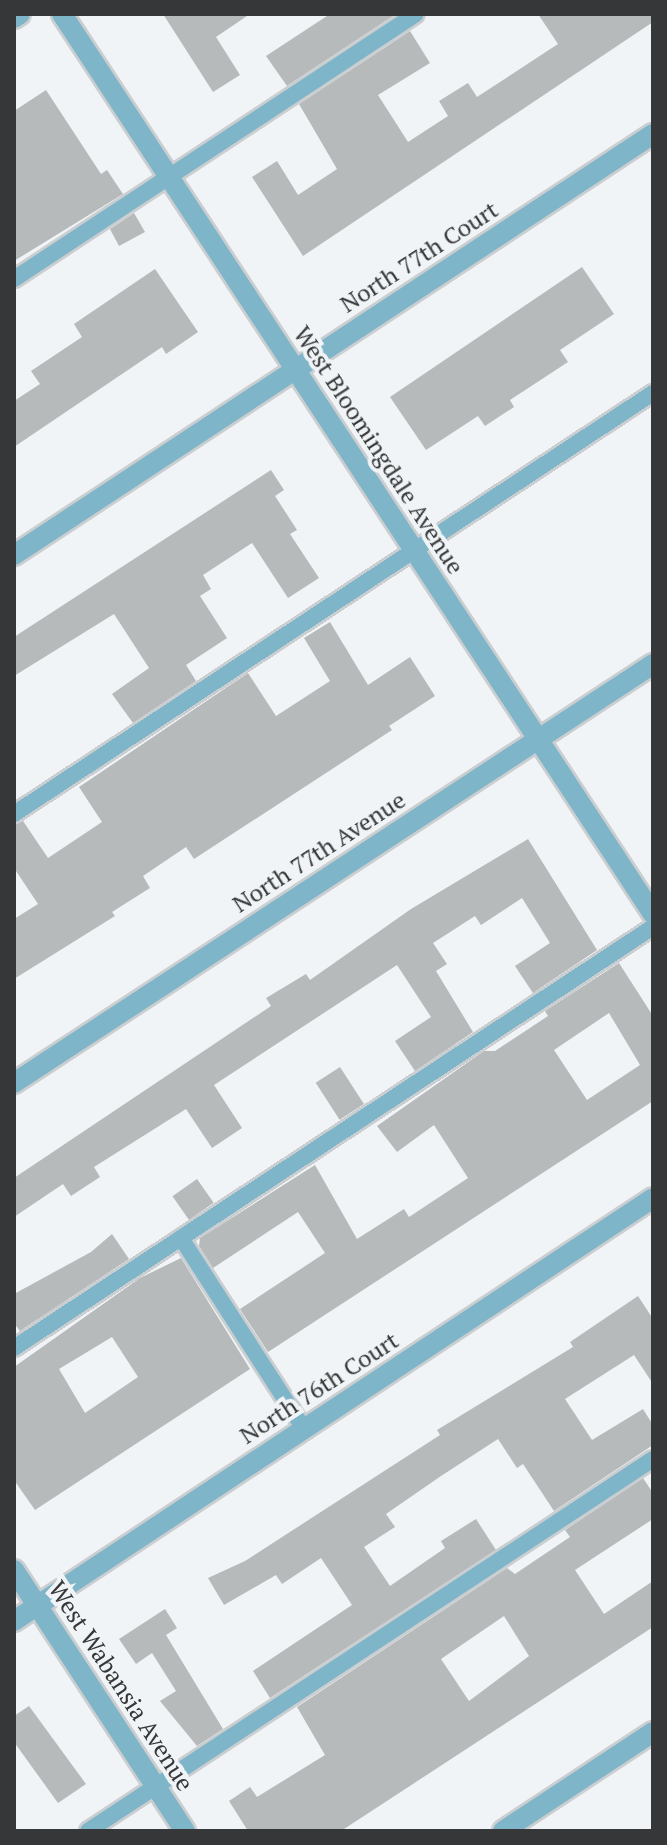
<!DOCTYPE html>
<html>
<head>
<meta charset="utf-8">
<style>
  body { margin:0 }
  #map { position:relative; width:667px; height:1845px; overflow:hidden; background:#f0f4f6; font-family:"PT Serif",serif }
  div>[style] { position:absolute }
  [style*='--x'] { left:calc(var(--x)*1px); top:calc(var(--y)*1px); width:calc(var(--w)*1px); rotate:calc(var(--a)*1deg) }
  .building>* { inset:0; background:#b6babb; transform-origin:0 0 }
  .roads { filter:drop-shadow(2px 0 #cbced0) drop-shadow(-2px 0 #cbced0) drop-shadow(0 2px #cbced0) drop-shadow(0 -2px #cbced0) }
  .service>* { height:16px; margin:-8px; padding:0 8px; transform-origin:8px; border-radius:8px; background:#7eb5c9 }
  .minor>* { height:20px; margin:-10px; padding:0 10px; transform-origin:10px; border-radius:10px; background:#7eb5c9 }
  span { translate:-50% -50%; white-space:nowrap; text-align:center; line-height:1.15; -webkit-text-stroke:8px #f0f4f6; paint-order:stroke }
  .street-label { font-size:24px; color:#363738 }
  .frame { position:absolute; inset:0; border:16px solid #363738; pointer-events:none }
</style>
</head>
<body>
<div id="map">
  <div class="building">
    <i style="clip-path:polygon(163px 14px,250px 14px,216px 37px,240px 75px,213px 92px)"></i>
    <i style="clip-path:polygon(330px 14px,396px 14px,287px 86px,266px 56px)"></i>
    <i style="clip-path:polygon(538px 14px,653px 14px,653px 22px,303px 256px,252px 177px,277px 161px,298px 195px,337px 169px,299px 104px,410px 31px,430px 63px,378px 95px,408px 142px,448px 116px,439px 101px,468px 83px,477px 97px,558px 44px)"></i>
    <i style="clip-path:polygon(46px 90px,101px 174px,107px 170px,123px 194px,14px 261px,14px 111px)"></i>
    <i style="clip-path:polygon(134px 213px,145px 232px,119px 246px,110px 229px)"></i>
    <i style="clip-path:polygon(582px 267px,614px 314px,560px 350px,568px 362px,510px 400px,514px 407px,485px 426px,478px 416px,426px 450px,390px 397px)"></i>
    <i style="clip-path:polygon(155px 269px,198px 332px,166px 354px,162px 347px,14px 447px,14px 401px,40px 384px,31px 371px,82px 337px,74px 324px)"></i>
    <i style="clip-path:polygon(271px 470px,284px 490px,275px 496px,297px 530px,290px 534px,319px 578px,288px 598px,252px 543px,203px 575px,211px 589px,200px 596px,227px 638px,186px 665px,196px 681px,133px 723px,112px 694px,149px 668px,114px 614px,14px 676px,14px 637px)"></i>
    <i style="clip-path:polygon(330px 622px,368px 685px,410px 657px,435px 696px,389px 726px,392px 730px,194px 859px,186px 847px,143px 876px,150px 888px,112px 912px,115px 916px,14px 979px,14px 919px,38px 904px,14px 868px,14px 825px,23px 821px,48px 858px,102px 822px,79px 787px,248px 673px,276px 716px,330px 681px,304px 638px)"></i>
    <i style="clip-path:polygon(528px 839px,597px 950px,533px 993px,515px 966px,550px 943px,522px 898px,481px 925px,475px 916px,433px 943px,447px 964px,436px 971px,473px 1032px,415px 1071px,395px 1041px,431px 1017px,397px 965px,214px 1085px,242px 1128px,212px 1148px,186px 1109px,94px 1167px,100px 1177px,71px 1196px,63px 1184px,14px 1217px,14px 1178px,271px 1006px,266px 998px,306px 974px,310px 980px,411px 909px)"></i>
    <i style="clip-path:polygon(evenodd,619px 963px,653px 1016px,653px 1101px,268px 1352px,240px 1309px,325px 1253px,298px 1212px,213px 1268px,199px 1246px,200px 1238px,315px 1165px,357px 1239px,404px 1209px,409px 1217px,468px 1178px,434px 1125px,397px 1152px,377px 1126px,484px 1051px,495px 1051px,548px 1016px,545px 1011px,619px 963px,609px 1013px,640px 1065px,587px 1100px,554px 1050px,609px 1013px)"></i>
    <i style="left:340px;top:1067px;width:44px;height:29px;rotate:57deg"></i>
    <i style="left:197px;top:1179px;width:29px;height:30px;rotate:55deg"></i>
    <i style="clip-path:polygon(112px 1234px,129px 1259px,20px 1331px,14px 1323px,14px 1294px,91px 1252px)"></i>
    <i style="clip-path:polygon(evenodd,181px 1258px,250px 1369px,35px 1510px,14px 1480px,14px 1367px,140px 1278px,181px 1258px,112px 1337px,138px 1377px,85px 1413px,59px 1369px,112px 1337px)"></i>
    <i style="clip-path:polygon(638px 1296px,653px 1319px,653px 1384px,634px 1355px,565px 1399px,592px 1440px,643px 1409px,653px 1425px,653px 1445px,554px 1511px,523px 1464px,517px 1468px,498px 1439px,441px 1476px,386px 1514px,395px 1527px,364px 1547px,390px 1586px,445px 1548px,441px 1541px,476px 1519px,496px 1550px,270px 1698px,253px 1671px,352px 1605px,321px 1558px,282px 1584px,276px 1575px,224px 1605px,208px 1578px,245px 1561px,440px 1435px,437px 1430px,573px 1347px,570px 1342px)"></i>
    <i style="clip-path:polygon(evenodd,643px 1478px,653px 1493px,653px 1519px,575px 1570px,604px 1614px,653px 1581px,653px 1627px,341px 1831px,248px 1831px,229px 1801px,250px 1787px,257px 1797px,325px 1755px,297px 1707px,507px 1568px,515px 1574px,570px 1537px,565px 1530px,643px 1478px,504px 1616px,529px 1656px,469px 1701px,441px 1659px,504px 1616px)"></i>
    <i style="clip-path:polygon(165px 1609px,177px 1628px,166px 1635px,223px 1729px,197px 1746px,160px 1701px,176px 1691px,152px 1653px,136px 1664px,119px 1639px)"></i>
    <i style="clip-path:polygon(29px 1706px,86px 1784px,58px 1803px,14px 1742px,14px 1716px)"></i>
  </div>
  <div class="roads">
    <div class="service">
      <i style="--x:14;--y:279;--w:481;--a:-33.4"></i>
      <i style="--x:14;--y:814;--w:765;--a:-33.38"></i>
      <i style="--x:181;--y:1238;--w:227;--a:57.2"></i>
      <i style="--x:14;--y:1348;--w:765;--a:-33.38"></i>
      <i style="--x:88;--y:1831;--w:676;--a:-33.36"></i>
    </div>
    <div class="minor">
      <i style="--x:62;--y:14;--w:1077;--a:56.71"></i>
      <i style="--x:14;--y:18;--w:7;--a:-34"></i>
      <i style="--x:14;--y:555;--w:765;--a:-33.38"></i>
      <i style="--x:14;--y:1083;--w:764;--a:-33.25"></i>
      <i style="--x:14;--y:1570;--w:312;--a:56.8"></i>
      <i style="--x:14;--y:1621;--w:766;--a:-33.5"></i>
      <i style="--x:503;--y:1831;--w:180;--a:-33.4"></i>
    </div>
  </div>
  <div class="street-label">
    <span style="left:419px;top:257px;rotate:-33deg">North 77th Court</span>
    <span style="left:379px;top:450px;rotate:57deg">West Bloomingdale Avenue</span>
    <span style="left:319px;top:852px;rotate:-33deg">North 77th Avenue</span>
    <span style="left:319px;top:1388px;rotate:-33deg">North 76th Court</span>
    <span style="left:121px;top:1686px;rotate:57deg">West Wabansia Avenue</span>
  </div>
  <div class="frame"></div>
</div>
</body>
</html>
